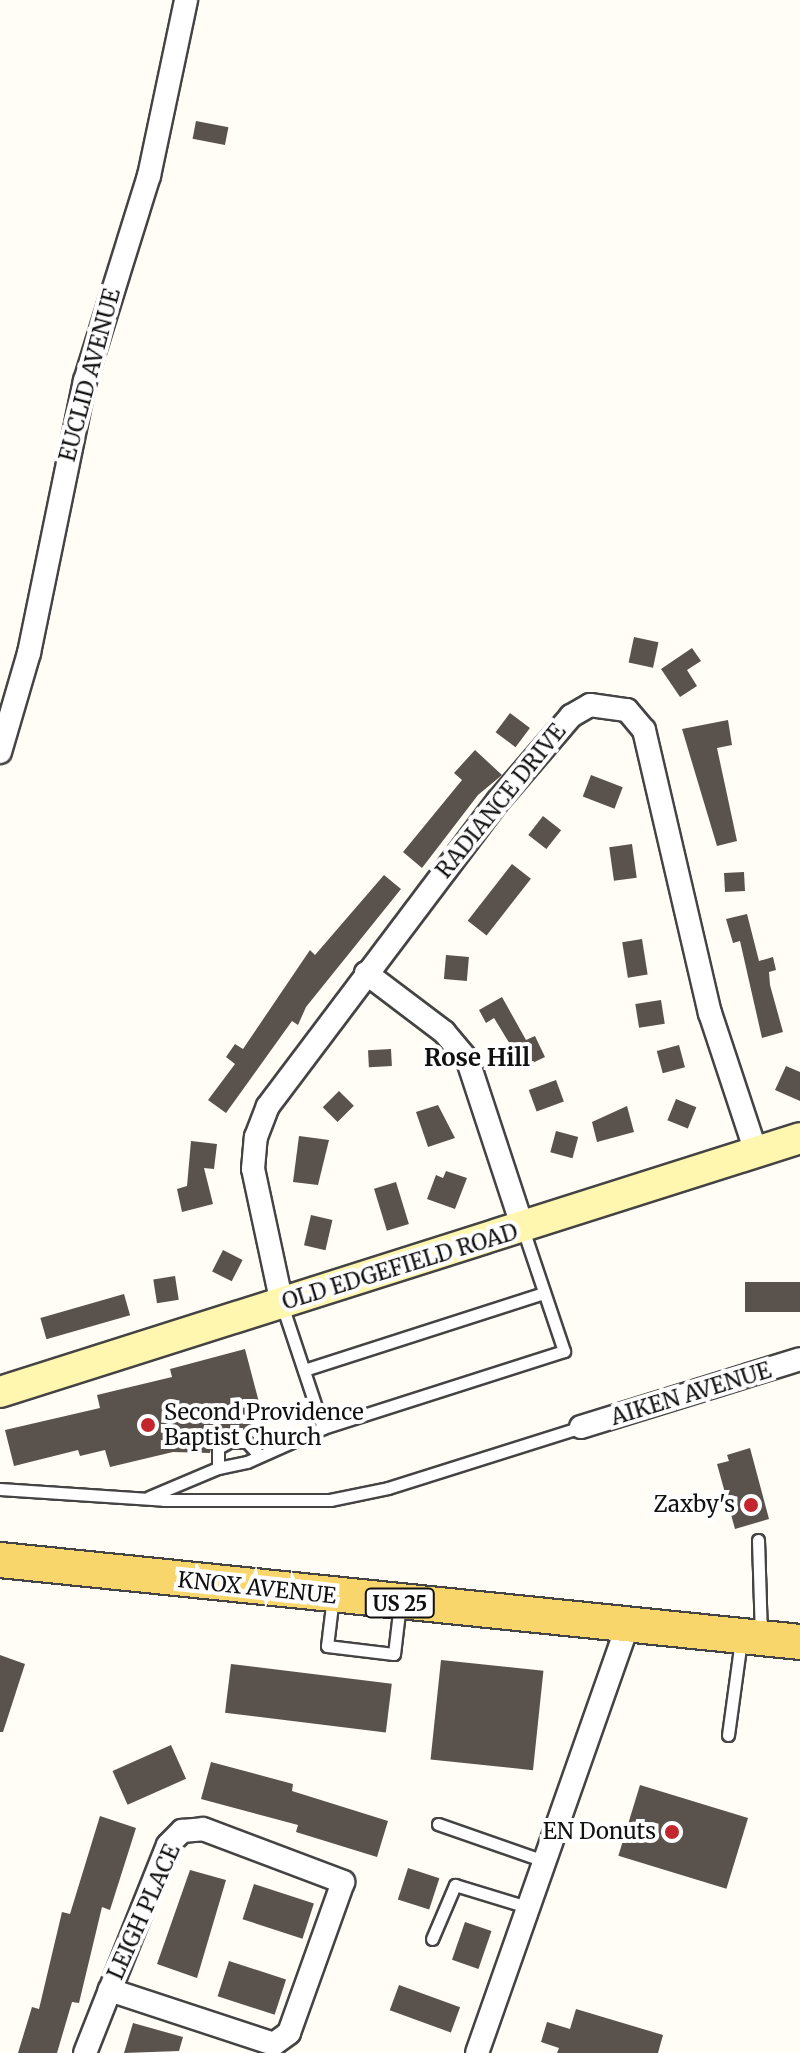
<!DOCTYPE html>
<html>
<head>
<meta charset="utf-8">
<style>
  body { margin:0 }
  #map { position:relative; width:800px; height:2053px; overflow:hidden; background:#fffdf5; font-family:Merriweather,serif }
  div>[style] { position:absolute }
  [style*='--x'] { left:calc(var(--x)*1px); top:calc(var(--y)*1px); width:calc(var(--w)*1px); rotate:calc(var(--a)*1deg) }
  .building>* { inset:0; background:#5a524d; transform-origin:0 0 }
  .roads { filter:drop-shadow(2px 0 #444) drop-shadow(-2px 0 #444) drop-shadow(0 2px #444) drop-shadow(0 -2px #444) }
  .lane>* { height:11px; margin:-5.5px; padding:0 5.5px; transform-origin:5.5px; border-radius:5.5px; background:#fff }
  .street>* { height:22px; margin:-11px; padding:0 11px; transform-origin:11px; border-radius:11px; background:#fff }
  .secondary>* { height:30px; margin:-15px; padding:0 15px; transform-origin:15px; border-radius:15px; background:#fff6b0 }
  .primary>* { height:34px; margin:-17px; padding:0 17px; transform-origin:17px; border-radius:17px; background:#f9d66b }
  .dots>* { width:22px; height:22px; translate:-50% -50%; box-sizing:border-box; border:4px solid #fff; border-radius:50% }
  span { translate:-50% -50%; white-space:nowrap; text-align:center; line-height:1.15; -webkit-text-stroke:8px #fff; paint-order:stroke }
  .shield-label span { padding:2px 6px; background:#fff; border:2px solid; border-radius:6px; -webkit-text-stroke-width:0 }
  .shield-label { font-size:20px; color:#111; font-weight:700 }
  .street-label { font-size:22px; color:#111 }
  .poi-label { font-size:22px; color:#111 }
  .left { translate:0 -50%; text-align:left }
  .right { translate:-100% -50%; text-align:right }
  .neighbourhood-label { font-size:24px; color:#111; font-weight:700 }
</style>
</head>
<body>
<div id="map">
  <div class="building">
    <i style="left:196px;top:121px;width:33px;height:18px;rotate:11deg"></i>
    <i style="left:634px;top:637px;width:25px;height:26px;rotate:12deg"></i>
    <i style="clip-path:polygon(692px 648px,701px 661px,687px 670px,697px 686px,680px 697px,661px 669px)"></i>
    <i style="left:510px;top:713px;width:25px;height:24px;rotate:37deg"></i>
    <i style="clip-path:polygon(728px 720px,732px 745px,717px 748px,737px 841px,717px 846px,682px 729px)"></i>
    <i style="clip-path:polygon(475px 750px,502px 775px,478px 795px,422px 868px,403px 852px,462px 780px,454px 773px)"></i>
    <i style="left:591px;top:775px;width:34px;height:23px;rotate:21deg"></i>
    <i style="left:543px;top:816px;width:23px;height:24px;rotate:38deg"></i>
    <i style="left:632px;top:844px;width:34px;height:23px;rotate:82deg"></i>
    <i style="left:512px;top:864px;width:24px;height:72px;rotate:38deg"></i>
    <i style="left:744px;top:872px;width:19px;height:20px;rotate:87deg"></i>
    <i style="clip-path:polygon(384px 875px,401px 889px,306px 1007px,298px 1025px,292px 1021px,226px 1113px,208px 1100px,235px 1064px,226px 1057px,235px 1044px,243px 1049px,310px 950px,315px 955px)"></i>
    <i style="clip-path:polygon(747px 914px,759px 961px,773px 957px,776px 970px,769px 972px,770px 985px,783px 1032px,762px 1038px,740px 941px,733px 943px,726px 919px)"></i>
    <i style="left:642px;top:939px;width:36px;height:20px;rotate:81deg"></i>
    <i style="left:446px;top:955px;width:23px;height:24px;rotate:5deg"></i>
    <i style="clip-path:polygon(502px 997px,526px 1040px,535px 1036px,545px 1057px,524px 1067px,494px 1018px,486px 1023px,479px 1010px)"></i>
    <i style="left:661px;top:1000px;width:24px;height:26px;rotate:81deg"></i>
    <i style="left:679px;top:1045px;width:23px;height:23px;rotate:75deg"></i>
    <i style="left:391px;top:1049px;width:17px;height:23px;rotate:87deg"></i>
    <i style="clip-path:polygon(786px 1066px,800px 1072px,800px 1101px,775px 1090px)"></i>
    <i style="left:556px;top:1080px;width:23px;height:29px;rotate:70deg"></i>
    <i style="left:339px;top:1091px;width:21px;height:23px;rotate:45deg"></i>
    <i style="left:676px;top:1099px;width:22px;height:23px;rotate:22deg"></i>
    <i style="clip-path:polygon(438px 1105px,455px 1138px,428px 1147px,416px 1112px)"></i>
    <i style="clip-path:polygon(627px 1106px,634px 1132px,597px 1142px,592px 1122px)"></i>
    <i style="left:556px;top:1131px;width:23px;height:22px;rotate:15deg"></i>
    <i style="clip-path:polygon(299px 1136px,329px 1140px,318px 1185px,293px 1182px)"></i>
    <i style="clip-path:polygon(191px 1141px,217px 1144px,214px 1169px,204px 1168px,213px 1204px,182px 1212px,177px 1189px,187px 1186px)"></i>
    <i style="clip-path:polygon(446px 1171px,467px 1178px,455px 1209px,427px 1199px,436px 1175px,443px 1178px)"></i>
    <i style="left:396px;top:1182px;width:44px;height:23px;rotate:73deg"></i>
    <i style="left:311px;top:1215px;width:22px;height:31px;rotate:13deg"></i>
    <i style="left:223px;top:1250px;width:22px;height:24px;rotate:27deg"></i>
    <i style="left:175px;top:1276px;width:24px;height:22px;rotate:81deg"></i>
    <i style="left:800px;top:1282px;width:30px;height:55px;rotate:90deg"></i>
    <i style="left:124px;top:1294px;width:22px;height:87px;rotate:74deg"></i>
    <i style="clip-path:polygon(245px 1349px,261px 1410px,249px 1431px,230px 1427px,232px 1434px,213px 1441px,210px 1453px,173px 1452px,110px 1467px,105px 1450px,80px 1456px,78px 1450px,14px 1466px,5px 1430px,100px 1408px,97px 1395px,172px 1377px,170px 1369px)"></i>
    <i style="clip-path:polygon(750px 1448px,769px 1519px,735px 1529px,717px 1464px,729px 1461px,727px 1455px)"></i>
    <i style="clip-path:polygon(0 1655px,25px 1664px,3px 1732px,0 1732px)"></i>
    <i style="left:441px;top:1660px;width:103px;height:100px;rotate:6deg"></i>
    <i style="left:231px;top:1664px;width:162px;height:49px;rotate:7deg"></i>
    <i style="left:171px;top:1745px;width:37px;height:64px;rotate:66deg"></i>
    <i style="clip-path:polygon(211px 1762px,293px 1784px,292px 1791px,388px 1821px,377px 1857px,296px 1832px,298px 1825px,201px 1799px)"></i>
    <i style="left:640px;top:1785px;width:113px;height:74px;rotate:17deg"></i>
    <i style="clip-path:polygon(100px 1816px,136px 1828px,110px 1910px,102px 1907px,79px 2003px,72px 2002px,57px 2053px,18px 2053px,32px 2007px,39px 2009px,62px 1912px,70px 1914px)"></i>
    <i style="left:408px;top:1868px;width:33px;height:33px;rotate:18deg"></i>
    <i style="clip-path:polygon(190px 1870px,226px 1880px,197px 1978px,157px 1964px)"></i>
    <i style="left:254px;top:1884px;width:63px;height:37px;rotate:18deg"></i>
    <i style="left:465px;top:1922px;width:28px;height:40px;rotate:19deg"></i>
    <i style="left:229px;top:1961px;width:60px;height:37px;rotate:18deg"></i>
    <i style="left:399px;top:1985px;width:65px;height:27px;rotate:20deg"></i>
    <i style="clip-path:polygon(576px 2009px,663px 2035px,658px 2053px,557px 2053px,559px 2048px,541px 2042px,547px 2022px,570px 2029px)"></i>
    <i style="clip-path:polygon(133px 2023px,183px 2037px,179px 2051px,124px 2053px)"></i>
  </div>
  <div class="roads">
    <div class="lane">
      <i style="--x:282;--y:1305;--w:130;--a:71.6"></i>
      <i style="--x:323;--y:1428;--w:253;--a:-17.7"></i>
      <i style="--x:564;--y:1351;--w:129;--a:-108.6"></i>
      <i style="--x:304;--y:1370;--w:252;--a:-17.8"></i>
      <i style="--x:218;--y:1468;--w:20;--a:-90"></i>
      <i style="--x:218;--y:1448;--w:13;--a:-29"></i>
      <i style="--x:229;--y:1442;--w:18;--a:0"></i>
      <i style="--x:247;--y:1442;--w:16;--a:47"></i>
      <i style="--x:0;--y:1489;--w:164;--a:3.8"></i>
      <i style="--x:164;--y:1500;--w:166;--a:0"></i>
      <i style="--x:330;--y:1500;--w:59;--a:-11.7"></i>
      <i style="--x:388;--y:1488;--w:202;--a:-17.5"></i>
      <i style="--x:149;--y:1497;--w:75;--a:-22.8"></i>
      <i style="--x:218;--y:1468;--w:30;--a:-12"></i>
      <i style="--x:247;--y:1462;--w:83;--a:-24.1"></i>
      <i style="--x:758;--y:1540;--w:95;--a:88.2"></i>
      <i style="--x:333;--y:1597;--w:49;--a:97"></i>
      <i style="--x:327;--y:1646;--w:67;--a:6.8"></i>
      <i style="--x:394;--y:1654;--w:50;--a:-83.2"></i>
      <i style="--x:728;--y:1735;--w:96;--a:-82.2"></i>
      <i style="--x:438;--y:1824;--w:115;--a:19.2"></i>
      <i style="--x:432;--y:1939;--w:59;--a:-66.9"></i>
      <i style="--x:455;--y:1885;--w:78;--a:17"></i>
    </div>
    <div class="street">
      <i style="--x:0;--y:752;--w:103;--a:-73.7"></i>
      <i style="--x:29;--y:653;--w:278;--a:-78.4"></i>
      <i style="--x:85;--y:381;--w:215;--a:-72.7"></i>
      <i style="--x:149;--y:176;--w:180;--a:-78.1"></i>
      <i style="--x:366;--y:973;--w:98;--a:37.1"></i>
      <i style="--x:444;--y:1032;--w:38;--a:50"></i>
      <i style="--x:468;--y:1061;--w:176;--a:71.8"></i>
      <i style="--x:282;--y:1304;--w:138;--a:-102.1"></i>
      <i style="--x:253;--y:1169;--w:32;--a:-85"></i>
      <i style="--x:256;--y:1137;--w:33;--a:-69"></i>
      <i style="--x:268;--y:1106;--w:382;--a:-53"></i>
      <i style="--x:498;--y:801;--w:112;--a:-49.3"></i>
      <i style="--x:571;--y:716;--w:22;--a:-30"></i>
      <i style="--x:590;--y:705;--w:37;--a:8"></i>
      <i style="--x:627;--y:710;--w:26;--a:50"></i>
      <i style="--x:644;--y:730;--w:291;--a:76.9"></i>
      <i style="--x:710;--y:1013;--w:146;--a:71.7"></i>
      <i style="--x:581;--y:1427;--w:229;--a:-17.2"></i>
      <i style="--x:85;--y:2053;--w:68;--a:-68.4"></i>
      <i style="--x:110;--y:1990;--w:156;--a:-68.2"></i>
      <i style="--x:168;--y:1845;--w:20;--a:-45"></i>
      <i style="--x:182;--y:1831;--w:21;--a:-5"></i>
      <i style="--x:203;--y:1829;--w:150;--a:20.7"></i>
      <i style="--x:343;--y:1882;--w:160;--a:109.7"></i>
      <i style="--x:289;--y:2033;--w:19;--a:144"></i>
      <i style="--x:274;--y:2044;--w:173;--a:-161.8"></i>
      <i style="--x:477;--y:2053;--w:451;--a:-70.6"></i>
    </div>
    <div class="secondary">
      <i style="--x:0;--y:1392;--w:839;--a:-17.61"></i>
    </div>
    <div class="primary">
      <i style="--x:0;--y:1560;--w:804;--a:5.85"></i>
    </div>
  </div>
  <div class="dots">
    <i style="left:148px;top:1425px;background:#c4262e"></i>
    <i style="left:751px;top:1505px;background:#c4262e"></i>
    <i style="left:672px;top:1832px;background:#c4262e"></i>
  </div>
  <div class="shield-label">
    <span style="left:400px;top:1603px">US 25</span>
  </div>
  <div class="street-label">
    <span style="left:90px;top:375px;rotate:-75deg">EUCLID AVENUE</span>
    <span style="left:501px;top:801px;rotate:-51deg">RADIANCE DRIVE</span>
    <span style="left:400px;top:1267px;rotate:-17deg">OLD EDGEFIELD ROAD</span>
    <span style="left:691px;top:1394px;rotate:-17deg">AIKEN AVENUE</span>
    <span style="left:257px;top:1588px;rotate:6deg">KNOX AVENUE</span>
    <span style="left:144px;top:1912px;rotate:-66deg">LEIGH PLACE</span>
  </div>
  <div class="poi-label">
    <span class="left" style="left:164px;top:1425px">Second Providence<br>Baptist Church</span>
    <span class="right" style="left:735px;top:1505px">Zaxby's</span>
    <span class="right" style="left:656px;top:1832px">EN Donuts</span>
  </div>
  <div class="neighbourhood-label">
    <span style="left:477px;top:1058px">Rose Hill</span>
  </div>
</div>
</body>
</html>
